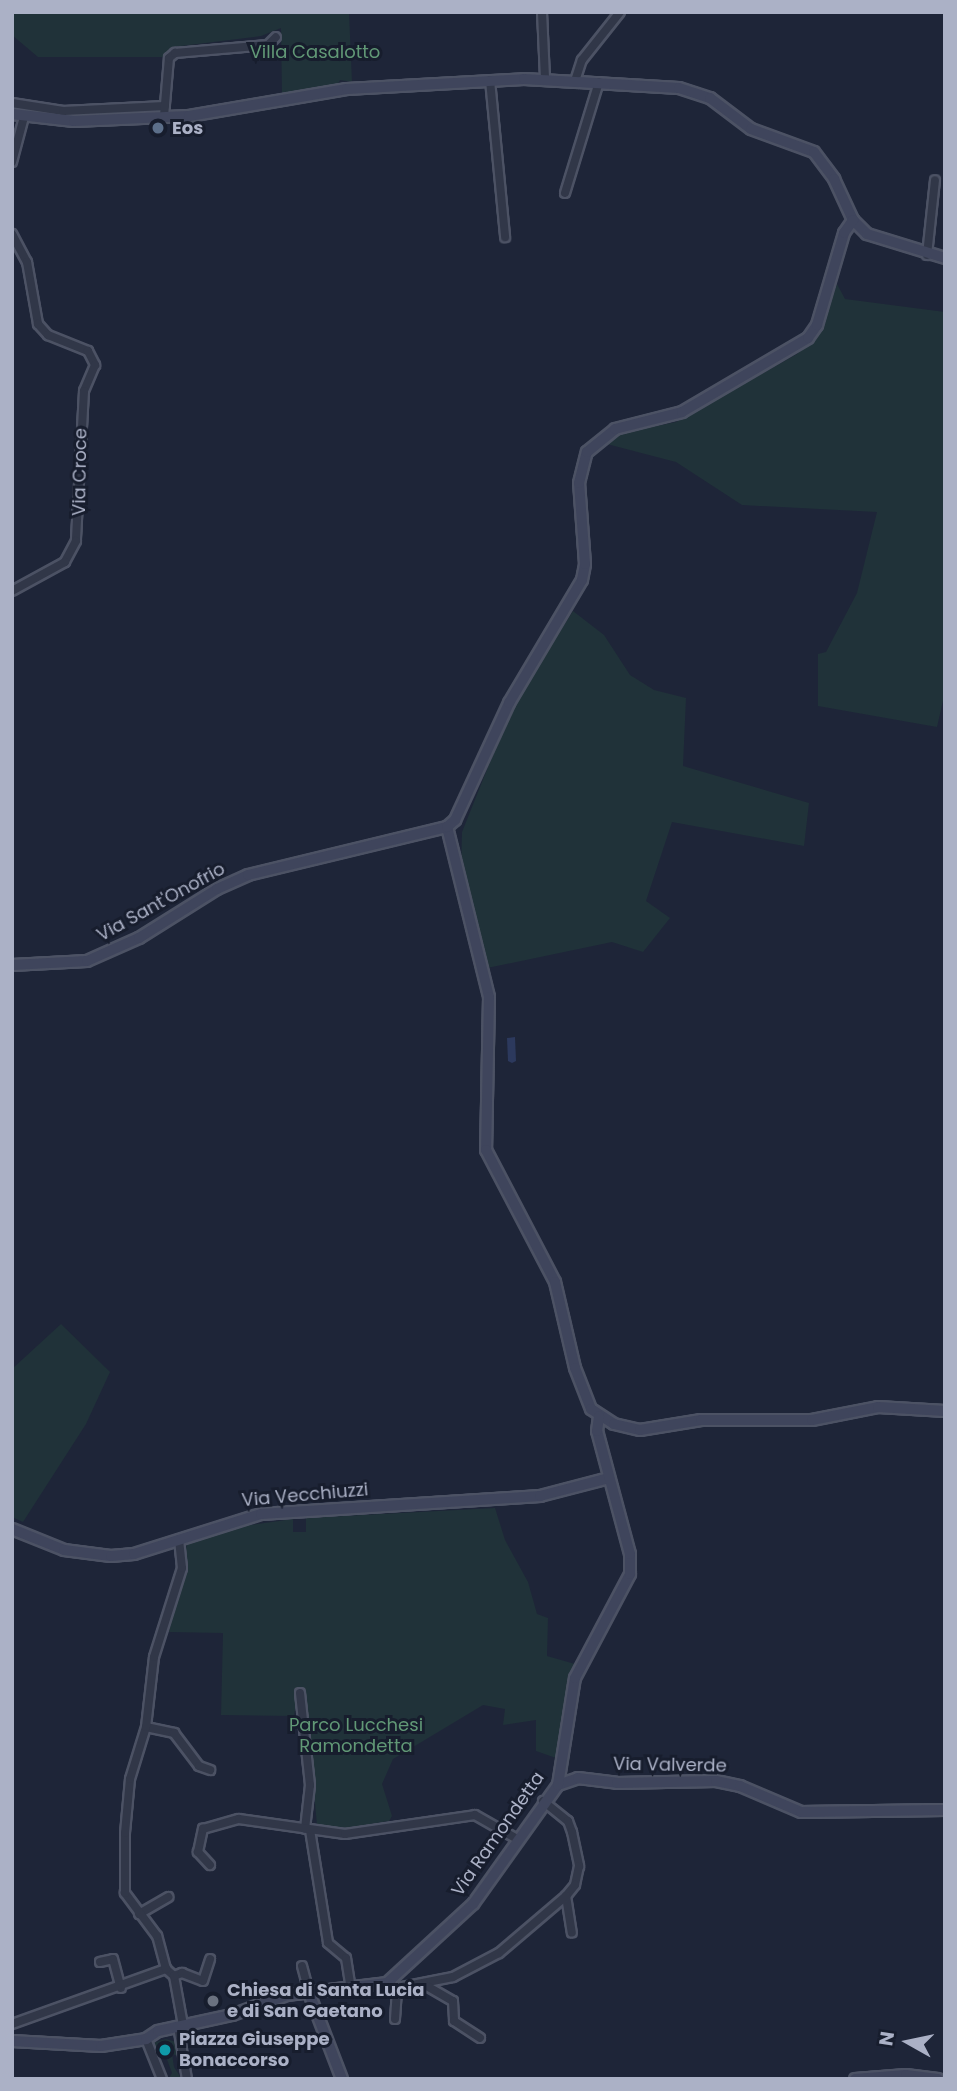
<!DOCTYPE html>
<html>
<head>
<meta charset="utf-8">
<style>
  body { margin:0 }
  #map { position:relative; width:957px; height:2091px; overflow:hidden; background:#1e2538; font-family:Poppins,sans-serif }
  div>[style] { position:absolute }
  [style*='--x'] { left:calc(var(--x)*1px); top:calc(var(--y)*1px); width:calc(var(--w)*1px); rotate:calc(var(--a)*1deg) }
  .green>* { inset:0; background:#203239 }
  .water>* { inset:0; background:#2c395d }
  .roads { filter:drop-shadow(2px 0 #4c5264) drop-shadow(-2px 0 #4c5264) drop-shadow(0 2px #4c5264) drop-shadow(0 -2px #4c5264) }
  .street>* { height:8px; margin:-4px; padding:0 4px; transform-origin:4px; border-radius:4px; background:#313748 }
  .secondary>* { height:10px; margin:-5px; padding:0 5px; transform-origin:5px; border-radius:5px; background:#3f455c }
  .dots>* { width:19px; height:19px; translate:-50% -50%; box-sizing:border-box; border:4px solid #171d2d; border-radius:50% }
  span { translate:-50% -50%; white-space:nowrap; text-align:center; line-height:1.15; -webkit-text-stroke:6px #171d2d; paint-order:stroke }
  .park-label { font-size:18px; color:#619876 }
  .poi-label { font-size:18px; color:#abb1c6; font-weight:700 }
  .left { translate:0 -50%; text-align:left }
  .street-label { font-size:18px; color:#abb1c6 }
  .frame { position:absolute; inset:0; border:14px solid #abb1c6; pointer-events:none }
  .north { position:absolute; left:873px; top:2007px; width:70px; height:70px; -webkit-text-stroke:5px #171d2d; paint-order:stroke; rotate:279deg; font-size:19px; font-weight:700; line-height:28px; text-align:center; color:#abb1c6 }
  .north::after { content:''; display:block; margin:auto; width:24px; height:32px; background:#abb1c6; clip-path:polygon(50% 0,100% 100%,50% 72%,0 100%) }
</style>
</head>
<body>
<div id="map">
  <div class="green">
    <i style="clip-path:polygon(12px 12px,349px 12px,352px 82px,340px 80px,338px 84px,282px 95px,281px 28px,261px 36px,173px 47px,165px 57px,38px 57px,12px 35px)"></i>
    <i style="clip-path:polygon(837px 284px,845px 299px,945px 312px,945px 692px,937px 727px,818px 706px,818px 654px,826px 652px,857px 593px,877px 512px,742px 505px,676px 462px,603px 443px,623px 433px,676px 422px,797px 354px,819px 334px)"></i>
    <i style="clip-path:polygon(573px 611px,604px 635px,630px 675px,654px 690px,686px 698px,683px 766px,809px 803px,804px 846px,672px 822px,646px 901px,670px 918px,643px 952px,612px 942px,487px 968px,461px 871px,462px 832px,512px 707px)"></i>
    <i style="clip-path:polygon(61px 1324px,110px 1372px,86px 1424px,23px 1522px,12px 1517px,12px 1369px)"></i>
    <i style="clip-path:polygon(495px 1508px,505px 1540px,528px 1582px,537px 1614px,548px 1618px,547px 1656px,575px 1664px,556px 1758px,536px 1751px,536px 1720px,503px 1725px,505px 1709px,483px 1705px,393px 1759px,382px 1784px,392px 1816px,389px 1821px,346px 1828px,317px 1825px,305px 1693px,298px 1694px,294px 1716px,221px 1715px,223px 1633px,169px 1632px,187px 1544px,244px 1526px,293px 1519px,293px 1532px,306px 1532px,306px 1518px)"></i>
    <i style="clip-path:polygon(166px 2039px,176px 2042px,178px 2056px,172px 2054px,174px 2067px,181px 2078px,169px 2078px,172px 2073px,165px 2054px,157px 2054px,153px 2043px)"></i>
  </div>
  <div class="water">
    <i style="clip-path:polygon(515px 1037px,516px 1061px,512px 1063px,508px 1061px,507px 1038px)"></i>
  </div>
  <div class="roads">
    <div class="street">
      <i style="--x:542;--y:12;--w:67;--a:87.4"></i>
      <i style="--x:490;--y:80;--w:158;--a:84.5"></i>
      <i style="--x:575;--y:81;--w:22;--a:-72"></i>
      <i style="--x:582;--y:60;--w:61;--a:-51.6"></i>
      <i style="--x:12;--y:103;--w:52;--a:8.9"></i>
      <i style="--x:63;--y:111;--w:102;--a:-2.8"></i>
      <i style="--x:164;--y:116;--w:58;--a:-85.1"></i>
      <i style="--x:169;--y:58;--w:8;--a:-40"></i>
      <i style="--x:175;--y:53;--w:93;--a:-4.9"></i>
      <i style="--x:268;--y:45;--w:11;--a:-45"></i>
      <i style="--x:12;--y:162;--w:47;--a:-75.1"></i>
      <i style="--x:565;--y:193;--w:116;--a:-73"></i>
      <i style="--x:12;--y:234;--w:32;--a:62"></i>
      <i style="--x:27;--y:262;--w:63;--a:79.9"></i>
      <i style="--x:38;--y:324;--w:15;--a:48"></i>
      <i style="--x:48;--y:335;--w:43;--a:21.8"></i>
      <i style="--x:88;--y:351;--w:16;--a:63"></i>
      <i style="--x:95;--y:365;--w:28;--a:113"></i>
      <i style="--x:84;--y:391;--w:150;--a:93.1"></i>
      <i style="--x:76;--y:541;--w:24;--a:118"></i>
      <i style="--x:65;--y:562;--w:60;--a:151.3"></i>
      <i style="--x:927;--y:255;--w:75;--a:-83.9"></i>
      <i style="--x:300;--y:1693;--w:93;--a:83.8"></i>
      <i style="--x:310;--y:1785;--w:44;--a:96.5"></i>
      <i style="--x:146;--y:1727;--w:29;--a:12"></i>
      <i style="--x:174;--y:1733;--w:41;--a:52.9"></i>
      <i style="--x:199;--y:1766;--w:12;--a:20"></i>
      <i style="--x:543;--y:1801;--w:32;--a:39"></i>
      <i style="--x:568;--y:1821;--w:12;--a:70"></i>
      <i style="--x:572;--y:1832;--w:35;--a:78"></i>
      <i style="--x:579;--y:1866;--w:19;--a:102"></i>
      <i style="--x:575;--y:1885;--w:14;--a:129"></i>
      <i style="--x:566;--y:1896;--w:37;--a:81"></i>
      <i style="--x:310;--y:1830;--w:114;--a:80.9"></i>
      <i style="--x:328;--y:1943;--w:23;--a:40"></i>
      <i style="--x:346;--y:1958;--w:31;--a:81"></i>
      <i style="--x:210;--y:1865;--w:18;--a:-133"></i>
      <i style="--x:198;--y:1852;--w:24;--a:-78"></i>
      <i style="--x:203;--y:1829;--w:37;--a:-16"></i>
      <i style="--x:239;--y:1819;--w:107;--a:8.1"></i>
      <i style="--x:345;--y:1834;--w:131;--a:-8.3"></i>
      <i style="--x:475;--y:1815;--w:48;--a:29.7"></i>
      <i style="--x:139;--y:1914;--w:34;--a:-30"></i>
      <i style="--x:100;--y:1962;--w:13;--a:-13"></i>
      <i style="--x:113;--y:1959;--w:30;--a:75"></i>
      <i style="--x:302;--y:1966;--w:28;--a:75"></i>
      <i style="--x:166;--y:1969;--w:11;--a:41"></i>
      <i style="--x:174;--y:1976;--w:50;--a:79.6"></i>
      <i style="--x:174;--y:1976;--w:9;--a:-21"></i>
      <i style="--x:182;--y:1973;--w:22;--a:21"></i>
      <i style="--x:203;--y:1981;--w:23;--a:-72"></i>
      <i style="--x:387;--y:1983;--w:11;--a:27"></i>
      <i style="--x:397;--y:1988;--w:57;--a:-11.1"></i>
      <i style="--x:453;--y:1977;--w:52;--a:-27.6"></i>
      <i style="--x:499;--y:1953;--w:88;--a:-40.4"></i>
      <i style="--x:425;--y:1985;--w:32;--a:30"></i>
      <i style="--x:453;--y:2001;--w:20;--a:87"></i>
      <i style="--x:454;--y:2021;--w:31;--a:33"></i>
      <i style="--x:395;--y:2019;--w:31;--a:-86"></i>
      <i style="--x:12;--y:2024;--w:164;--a:-19.7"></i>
      <i style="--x:166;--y:1969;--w:34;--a:-105"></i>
      <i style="--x:157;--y:1936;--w:54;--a:-126.7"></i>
      <i style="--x:125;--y:1893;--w:60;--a:-90"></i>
      <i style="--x:125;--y:1833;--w:54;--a:-84.7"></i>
      <i style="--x:130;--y:1779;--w:54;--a:-72.9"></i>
      <i style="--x:146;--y:1727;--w:70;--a:-83.5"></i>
      <i style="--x:154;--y:1657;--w:93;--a:-72.5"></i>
      <i style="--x:182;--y:1568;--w:29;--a:-96"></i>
      <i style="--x:178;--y:2026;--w:54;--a:80.4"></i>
      <i style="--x:146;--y:2039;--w:43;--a:68.2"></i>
    </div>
    <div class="secondary">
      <i style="--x:12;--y:114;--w:62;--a:6.4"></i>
      <i style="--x:74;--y:121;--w:115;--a:-2.5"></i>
      <i style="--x:189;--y:116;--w:160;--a:-9.7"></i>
      <i style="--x:347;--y:89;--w:177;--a:-3.2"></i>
      <i style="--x:524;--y:79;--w:155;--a:3.3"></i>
      <i style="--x:679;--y:88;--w:33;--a:18"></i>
      <i style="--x:710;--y:98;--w:51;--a:37.1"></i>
      <i style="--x:751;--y:129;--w:67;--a:20.1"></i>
      <i style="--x:814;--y:152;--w:34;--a:53"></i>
      <i style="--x:834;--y:179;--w:45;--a:65.1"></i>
      <i style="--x:853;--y:220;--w:20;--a:45"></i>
      <i style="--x:867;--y:234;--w:82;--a:17.1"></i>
      <i style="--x:447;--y:827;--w:175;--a:76.1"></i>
      <i style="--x:489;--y:997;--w:153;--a:91.1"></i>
      <i style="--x:486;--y:1150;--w:149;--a:62.4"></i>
      <i style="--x:555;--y:1282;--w:88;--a:76.9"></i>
      <i style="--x:575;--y:1368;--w:44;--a:68.7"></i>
      <i style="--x:591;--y:1409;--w:27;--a:33"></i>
      <i style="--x:614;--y:1424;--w:27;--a:13"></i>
      <i style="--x:640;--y:1430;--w:62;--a:-9.3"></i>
      <i style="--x:701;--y:1420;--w:111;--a:0"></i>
      <i style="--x:812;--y:1420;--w:67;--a:-11.1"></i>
      <i style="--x:878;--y:1407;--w:67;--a:3.4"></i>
      <i style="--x:12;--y:965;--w:75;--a:-3.1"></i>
      <i style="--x:87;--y:961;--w:57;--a:-23.9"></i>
      <i style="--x:139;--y:938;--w:92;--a:-32.1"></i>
      <i style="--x:217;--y:889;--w:34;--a:-24"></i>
      <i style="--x:248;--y:875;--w:205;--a:-13.6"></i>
      <i style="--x:447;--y:827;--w:11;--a:-41"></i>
      <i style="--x:455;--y:820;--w:129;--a:-65.2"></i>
      <i style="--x:509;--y:703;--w:143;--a:-59.3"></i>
      <i style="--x:582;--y:580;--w:16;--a:-79"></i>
      <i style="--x:585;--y:564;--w:81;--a:-94.2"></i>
      <i style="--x:579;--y:483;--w:32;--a:-76"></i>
      <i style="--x:587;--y:452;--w:36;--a:-39"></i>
      <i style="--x:615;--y:429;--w:69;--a:-14.2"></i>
      <i style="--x:682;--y:412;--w:146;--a:-30.4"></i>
      <i style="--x:808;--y:338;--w:16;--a:-55"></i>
      <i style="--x:817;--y:325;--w:96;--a:-73.6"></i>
      <i style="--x:844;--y:233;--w:16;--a:-55"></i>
      <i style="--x:12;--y:1529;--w:56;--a:22"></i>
      <i style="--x:64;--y:1550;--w:47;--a:7.3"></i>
      <i style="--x:111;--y:1556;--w:23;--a:-5"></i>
      <i style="--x:134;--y:1554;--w:133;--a:-17.5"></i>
      <i style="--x:261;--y:1514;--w:280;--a:-3.7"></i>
      <i style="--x:540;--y:1496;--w:71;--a:-14.6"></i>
      <i style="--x:558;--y:1785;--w:21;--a:-19"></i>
      <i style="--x:578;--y:1778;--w:39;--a:7"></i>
      <i style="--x:617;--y:1783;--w:99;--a:-1.2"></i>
      <i style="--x:716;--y:1781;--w:25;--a:12"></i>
      <i style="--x:740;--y:1786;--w:66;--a:23.1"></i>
      <i style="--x:801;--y:1812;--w:144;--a:-0.8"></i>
      <i style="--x:309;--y:1993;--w:92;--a:69"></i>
      <i style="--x:12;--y:2041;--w:89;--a:3.2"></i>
      <i style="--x:101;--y:2046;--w:46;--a:-8.8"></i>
      <i style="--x:146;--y:2039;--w:14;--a:-34"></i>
      <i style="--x:158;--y:2031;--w:76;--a:-12.2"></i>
      <i style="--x:232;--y:2015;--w:59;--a:-20"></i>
      <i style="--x:287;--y:1995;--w:101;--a:-6.8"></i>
      <i style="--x:387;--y:1983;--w:117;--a:-42.6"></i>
      <i style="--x:473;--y:1904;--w:146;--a:-54.5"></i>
      <i style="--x:558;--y:1785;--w:108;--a:-81"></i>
      <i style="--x:575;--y:1678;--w:118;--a:-62.1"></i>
      <i style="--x:630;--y:1574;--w:20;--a:-90"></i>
      <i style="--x:630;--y:1554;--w:127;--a:-105"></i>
      <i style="--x:597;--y:1431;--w:15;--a:-82"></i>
      <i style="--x:855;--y:2079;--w:51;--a:-4.5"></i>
      <i style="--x:906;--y:2075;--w:32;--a:7"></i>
    </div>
  </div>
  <div class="dots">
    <i style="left:158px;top:128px;background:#5c6f8a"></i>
    <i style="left:213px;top:2001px;background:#6b7280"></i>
    <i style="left:165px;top:2050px;background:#0f9aa8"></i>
  </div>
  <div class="park-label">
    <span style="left:315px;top:52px">Villa Casalotto</span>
    <span style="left:356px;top:1736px">Parco Lucchesi<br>Ramondetta</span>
  </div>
  <div class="poi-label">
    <span class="left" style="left:172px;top:128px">Eos</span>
    <span class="left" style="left:227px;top:2001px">Chiesa di Santa Lucia<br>e di San Gaetano</span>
    <span class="left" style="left:179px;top:2050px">Piazza Giuseppe<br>Bonaccorso</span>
  </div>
  <div class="street-label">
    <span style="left:80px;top:472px;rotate:-89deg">Via Croce</span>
    <span style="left:161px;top:902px;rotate:-29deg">Via Sant'Onofrio</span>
    <span style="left:305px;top:1495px;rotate:-5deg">Via Vecchiuzzi</span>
    <span style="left:670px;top:1765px;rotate:1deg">Via Valverde</span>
    <span style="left:498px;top:1834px;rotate:-55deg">Via Ramondetta</span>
  </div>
  <div class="frame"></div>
  <div class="north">N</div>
</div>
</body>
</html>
